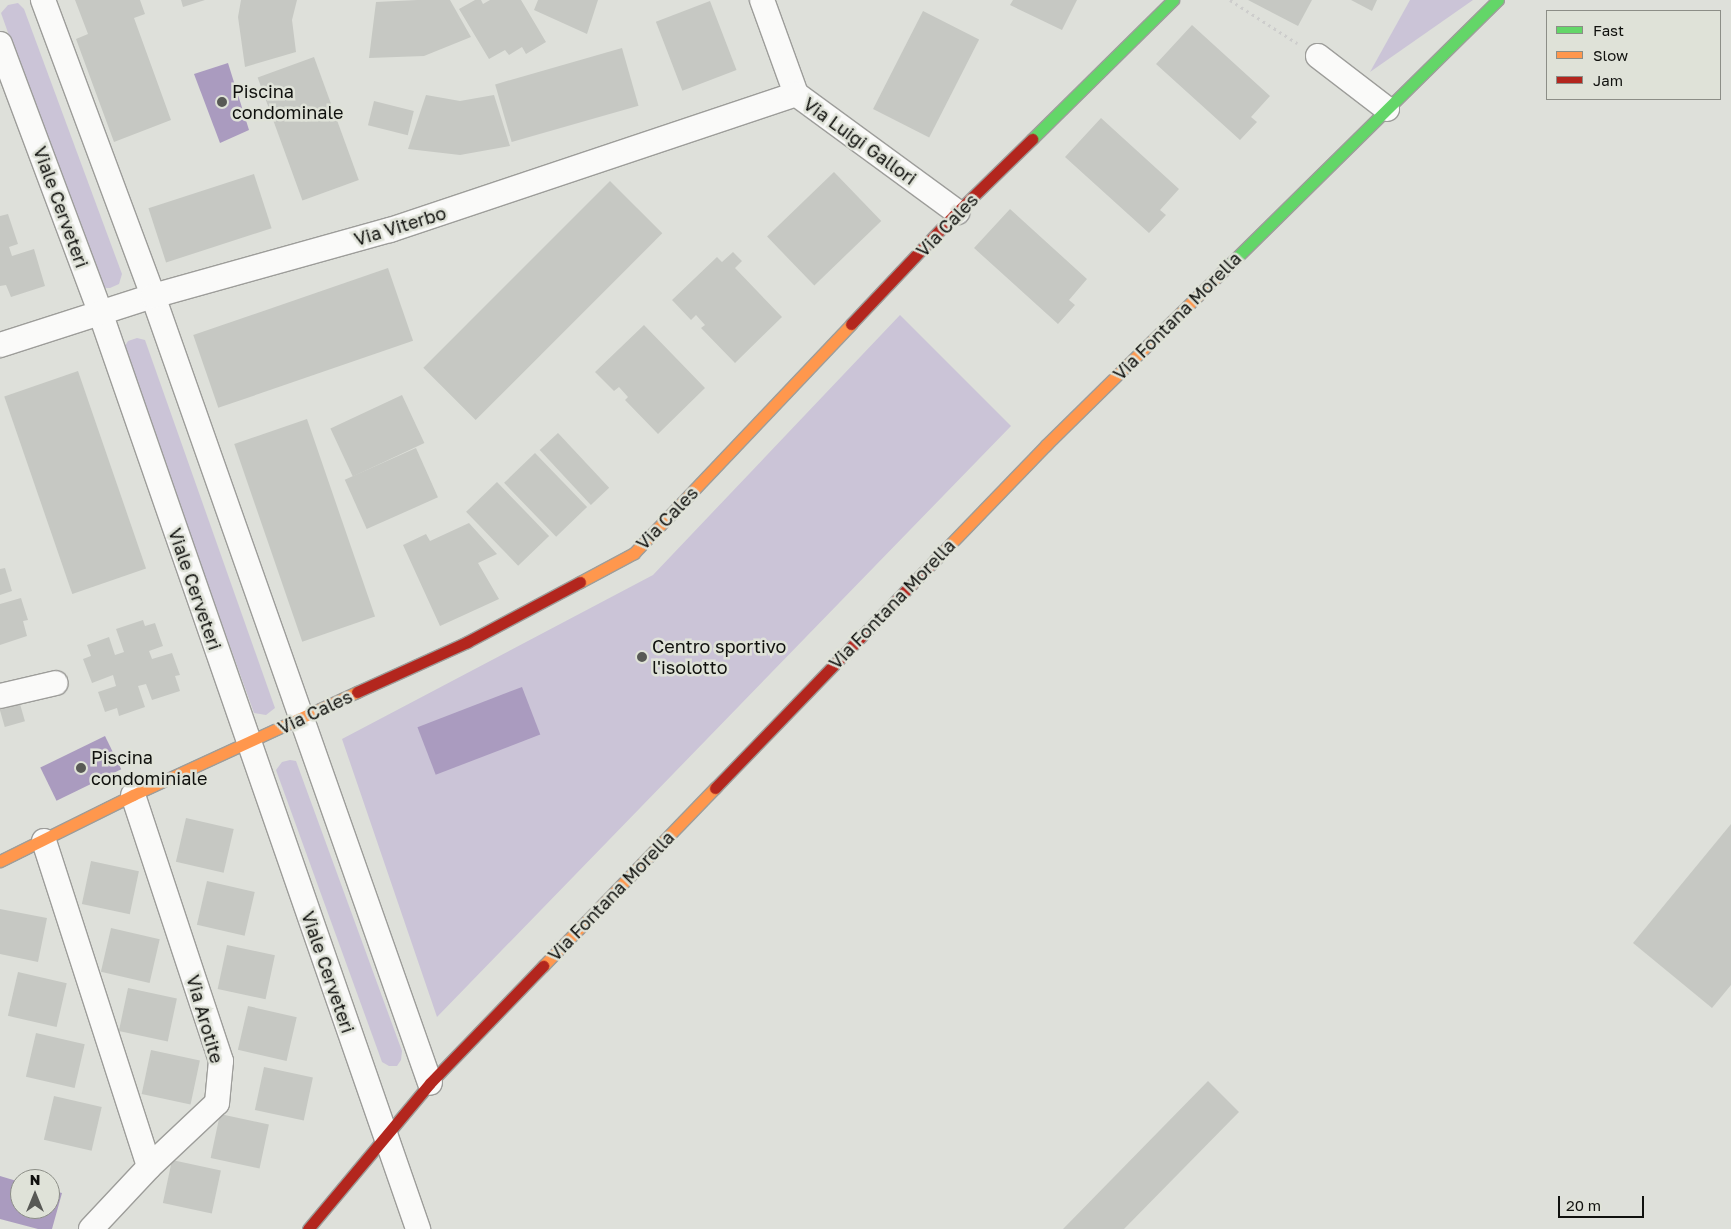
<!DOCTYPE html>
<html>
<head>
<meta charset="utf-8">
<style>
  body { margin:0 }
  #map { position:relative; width:1731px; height:1229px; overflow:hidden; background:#dee0da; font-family:"Golos Text",sans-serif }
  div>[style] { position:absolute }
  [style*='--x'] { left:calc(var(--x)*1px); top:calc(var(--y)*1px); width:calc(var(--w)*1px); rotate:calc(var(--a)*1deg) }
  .green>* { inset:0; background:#cbc4d7 }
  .water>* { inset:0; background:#aa9bbf; transform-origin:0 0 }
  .building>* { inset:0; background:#c6c8c3; transform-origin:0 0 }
  .path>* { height:3px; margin-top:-1.5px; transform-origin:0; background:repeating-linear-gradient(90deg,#cdcdcc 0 2.5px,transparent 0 6.5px) }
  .roads { filter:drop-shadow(1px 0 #9d9d9a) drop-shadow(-1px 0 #9d9d9a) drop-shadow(0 1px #9d9d9a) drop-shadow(0 -1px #9d9d9a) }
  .street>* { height:24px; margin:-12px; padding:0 12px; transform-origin:12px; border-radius:12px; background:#fafaf9 }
  .fast>* { height:11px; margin:-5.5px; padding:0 5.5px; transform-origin:5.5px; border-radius:5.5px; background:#63d668 }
  .slow>* { height:11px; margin:-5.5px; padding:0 5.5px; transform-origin:5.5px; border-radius:5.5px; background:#ff974d }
  .jam>* { height:11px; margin:-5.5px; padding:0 5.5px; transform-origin:5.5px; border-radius:5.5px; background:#b3261e }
  .dots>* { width:14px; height:14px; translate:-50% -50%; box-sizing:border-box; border:2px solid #dfe2d8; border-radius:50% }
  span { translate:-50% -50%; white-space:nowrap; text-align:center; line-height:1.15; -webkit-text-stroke:5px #dfe2d8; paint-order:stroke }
  .poi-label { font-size:18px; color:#10110e }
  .left { translate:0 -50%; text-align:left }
  .street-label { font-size:18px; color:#10110e }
  .legend { position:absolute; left:1546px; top:10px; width:175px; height:90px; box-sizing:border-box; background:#dfe2d8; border:1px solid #8c8e87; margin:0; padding:6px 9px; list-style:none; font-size:15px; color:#10110e }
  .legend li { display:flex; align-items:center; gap:10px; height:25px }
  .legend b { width:25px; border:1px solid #8c8e87 }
  .north { position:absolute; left:10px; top:1169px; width:50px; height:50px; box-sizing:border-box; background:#dfe2d8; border:1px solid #8c8e87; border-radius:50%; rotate:0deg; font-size:14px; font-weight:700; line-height:20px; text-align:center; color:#10110e }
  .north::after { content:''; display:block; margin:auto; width:18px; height:22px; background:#585955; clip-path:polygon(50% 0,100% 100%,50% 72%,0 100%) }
  .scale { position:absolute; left:1558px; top:1196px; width:86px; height:22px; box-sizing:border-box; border:2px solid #10110e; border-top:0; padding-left:6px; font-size:15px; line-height:18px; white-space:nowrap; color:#10110e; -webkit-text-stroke:4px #dfe2d8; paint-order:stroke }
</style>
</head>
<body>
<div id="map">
  <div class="green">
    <i style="clip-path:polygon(1410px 0,1473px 0,1370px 72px)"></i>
    <i style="clip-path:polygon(18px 3px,24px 9px,122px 274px,119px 284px,110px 288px,105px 288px,97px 283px,1px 13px,8px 5px)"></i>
    <i style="clip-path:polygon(900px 315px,1011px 426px,437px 1017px,342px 739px,653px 575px)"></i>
    <i style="clip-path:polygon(137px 338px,145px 340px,275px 708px,266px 715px,254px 713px,123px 349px,128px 341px)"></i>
    <i style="clip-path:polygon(290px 760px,296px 761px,402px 1051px,401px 1060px,397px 1066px,389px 1066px,382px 1062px,276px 770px,282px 762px)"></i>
  </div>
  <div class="water">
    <i style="clip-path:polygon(228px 63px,249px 130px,220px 143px,194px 74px)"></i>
    <i style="left:522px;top:687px;width:51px;height:112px;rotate:69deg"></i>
    <i style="left:105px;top:736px;width:37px;height:72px;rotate:64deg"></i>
    <i style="clip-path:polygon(0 1176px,20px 1182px,20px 1209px,50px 1209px,50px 1190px,62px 1193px,52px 1229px,38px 1229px,0 1219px)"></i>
  </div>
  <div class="building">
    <i style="clip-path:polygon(75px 0,140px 0,145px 14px,134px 18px,171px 120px,114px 142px,76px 39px,88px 34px)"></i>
    <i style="clip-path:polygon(181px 0,205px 0,183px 7px)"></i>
    <i style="clip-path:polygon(241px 0,297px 0,292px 20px,296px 52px,245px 67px,238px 17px)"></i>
    <i style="clip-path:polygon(417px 0,450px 0,471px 37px,424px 56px,369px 58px,376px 2px)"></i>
    <i style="clip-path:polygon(475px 0,481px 0,483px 4px,490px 0,521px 0,546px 42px,526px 54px,522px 47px,509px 55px,505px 50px,489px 59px,459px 9px)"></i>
    <i style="clip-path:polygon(538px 0,598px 0,587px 34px,534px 10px)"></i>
    <i style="clip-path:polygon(1013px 0,1077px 0,1062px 30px,1010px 5px)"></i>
    <i style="clip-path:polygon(1248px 0,1312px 0,1298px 26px)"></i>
    <i style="clip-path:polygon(1351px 0,1377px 0,1372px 11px)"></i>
    <i style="left:710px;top:1px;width:74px;height:58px;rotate:69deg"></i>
    <i style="left:923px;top:11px;width:63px;height:110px;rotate:27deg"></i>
    <i style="clip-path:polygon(1192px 25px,1270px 96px,1251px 117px,1257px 122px,1240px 140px,1156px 64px)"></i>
    <i style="left:622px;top:48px;width:60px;height:132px;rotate:74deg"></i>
    <i style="left:314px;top:57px;width:131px;height:60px;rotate:70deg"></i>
    <i style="clip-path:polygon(426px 95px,460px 101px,494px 95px,510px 146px,460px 155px,408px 149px)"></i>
    <i style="left:374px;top:101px;width:41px;height:25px;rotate:14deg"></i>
    <i style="clip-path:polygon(1101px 118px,1179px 189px,1160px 210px,1166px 215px,1149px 233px,1065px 157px)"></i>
    <i style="left:834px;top:172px;width:68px;height:93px;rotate:46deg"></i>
    <i style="left:254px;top:174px;width:57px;height:111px;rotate:72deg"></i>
    <i style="left:610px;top:181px;width:74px;height:264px;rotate:45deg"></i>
    <i style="clip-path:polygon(1010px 209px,1087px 279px,1069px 300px,1075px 305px,1058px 324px,974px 248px)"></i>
    <i style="clip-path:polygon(8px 214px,18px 244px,9px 247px,12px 256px,34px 249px,45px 286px,11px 297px,6px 285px,0 286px,0 216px)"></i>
    <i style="clip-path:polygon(733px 252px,742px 261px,735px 268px,782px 317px,735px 363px,701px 328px,705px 325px,696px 315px,691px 320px,672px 300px,717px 257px,722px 262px)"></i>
    <i style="left:388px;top:268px;width:77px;height:206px;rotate:71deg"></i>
    <i style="clip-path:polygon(644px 325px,705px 388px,658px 434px,625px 400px,628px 397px,619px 387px,614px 391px,595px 372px)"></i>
    <i style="left:78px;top:371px;width:209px;height:78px;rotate:71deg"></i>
    <i style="left:402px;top:395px;width:53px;height:79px;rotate:65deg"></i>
    <i style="left:307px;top:419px;width:209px;height:77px;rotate:71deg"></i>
    <i style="left:558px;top:433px;width:75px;height:25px;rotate:47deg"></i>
    <i style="left:416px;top:448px;width:54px;height:78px;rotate:66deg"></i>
    <i style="left:535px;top:453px;width:75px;height:43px;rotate:46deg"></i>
    <i style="left:497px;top:482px;width:75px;height:43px;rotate:46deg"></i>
    <i style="clip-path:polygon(469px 523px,497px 554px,478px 563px,499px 599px,440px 626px,403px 545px,426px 534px,430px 541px)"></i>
    <i style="clip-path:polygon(5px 568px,12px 591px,0 595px,0 569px)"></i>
    <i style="clip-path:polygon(21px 598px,28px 620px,23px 621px,27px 636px,0 645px,0 604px)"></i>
    <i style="clip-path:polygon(143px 620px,145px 626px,155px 623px,163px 646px,149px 651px,152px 659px,172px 653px,180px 675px,175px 676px,180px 691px,152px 700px,146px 684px,138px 686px,145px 707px,119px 716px,117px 708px,105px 712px,98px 692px,116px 686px,113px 675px,92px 683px,83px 659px,91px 656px,87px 645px,109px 637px,115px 655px,124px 652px,116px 629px)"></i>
    <i style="left:20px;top:704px;width:18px;height:21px;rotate:74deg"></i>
    <i style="left:186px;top:818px;width:49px;height:45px;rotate:13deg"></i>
    <i style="clip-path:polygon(1731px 824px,1731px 985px,1712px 1008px,1633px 943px)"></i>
    <i style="left:91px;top:861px;width:49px;height:44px;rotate:12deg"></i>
    <i style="left:207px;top:881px;width:49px;height:45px;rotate:13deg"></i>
    <i style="clip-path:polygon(0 909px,47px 918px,38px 962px,0 954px)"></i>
    <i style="left:111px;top:928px;width:50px;height:45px;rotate:13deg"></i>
    <i style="left:227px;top:945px;width:49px;height:45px;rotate:12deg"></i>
    <i style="left:18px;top:972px;width:50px;height:45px;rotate:13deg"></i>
    <i style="left:128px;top:988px;width:50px;height:44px;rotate:12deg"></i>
    <i style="left:248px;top:1006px;width:50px;height:45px;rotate:13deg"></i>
    <i style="left:36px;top:1033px;width:50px;height:45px;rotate:13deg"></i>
    <i style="left:151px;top:1050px;width:50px;height:45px;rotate:12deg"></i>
    <i style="left:264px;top:1067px;width:50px;height:44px;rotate:12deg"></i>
    <i style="clip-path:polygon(1208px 1081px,1239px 1112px,1124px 1229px,1063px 1229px)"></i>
    <i style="left:54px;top:1096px;width:49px;height:45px;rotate:13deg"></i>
    <i style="left:220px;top:1114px;width:50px;height:45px;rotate:12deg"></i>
    <i style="left:172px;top:1160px;width:50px;height:44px;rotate:12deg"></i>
  </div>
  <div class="path">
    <i style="--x:1230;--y:0;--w:80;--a:32.7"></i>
  </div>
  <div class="roads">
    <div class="street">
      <i style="--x:43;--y:0;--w:316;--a:69.6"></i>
      <i style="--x:153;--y:296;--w:834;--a:70.61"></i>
      <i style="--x:762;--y:0;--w:100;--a:70.1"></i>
      <i style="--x:796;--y:94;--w:200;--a:36.2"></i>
      <i style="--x:0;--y:44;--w:286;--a:69.5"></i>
      <i style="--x:100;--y:312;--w:971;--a:70.87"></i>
      <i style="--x:1318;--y:56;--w:87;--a:37.5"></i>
      <i style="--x:0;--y:345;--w:161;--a:-17.8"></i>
      <i style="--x:153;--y:296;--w:246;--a:-15.6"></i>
      <i style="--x:390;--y:230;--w:428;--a:-18.5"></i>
      <i style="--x:0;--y:696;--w:57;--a:-13.1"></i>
      <i style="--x:44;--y:841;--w:342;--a:72.1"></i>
      <i style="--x:91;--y:1229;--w:85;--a:-46.9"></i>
      <i style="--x:149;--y:1167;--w:93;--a:-43.3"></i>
      <i style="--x:217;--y:1103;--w:42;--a:-84.6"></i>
      <i style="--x:221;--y:1061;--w:280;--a:-108.3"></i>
    </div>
    <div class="fast">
      <i style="--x:1032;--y:139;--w:198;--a:-44.6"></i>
      <i style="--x:1228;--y:266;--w:379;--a:-44.6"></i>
    </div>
    <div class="slow">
      <i style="--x:935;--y:560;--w:160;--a:-46"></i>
      <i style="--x:1046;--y:445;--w:255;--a:-44.5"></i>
      <i style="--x:580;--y:582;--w:61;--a:-28.2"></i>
      <i style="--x:634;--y:553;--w:315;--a:-46.5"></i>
      <i style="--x:0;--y:861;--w:148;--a:-26.4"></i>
      <i style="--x:133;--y:795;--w:247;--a:-24.7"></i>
      <i style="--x:543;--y:966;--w:248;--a:-46"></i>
    </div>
    <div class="jam">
      <i style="--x:851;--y:324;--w:154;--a:-46.6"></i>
      <i style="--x:957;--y:212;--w:105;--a:-44.2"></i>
      <i style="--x:357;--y:692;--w:121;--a:-24.4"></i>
      <i style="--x:467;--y:642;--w:128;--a:-28"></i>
      <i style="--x:715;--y:788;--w:317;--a:-46"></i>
      <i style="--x:308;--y:1229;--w:190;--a:-50.1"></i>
      <i style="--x:430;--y:1083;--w:163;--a:-46"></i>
    </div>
  </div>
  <div class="dots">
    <i style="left:222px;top:102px;background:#585955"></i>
    <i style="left:642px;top:657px;background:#585955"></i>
    <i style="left:81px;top:768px;background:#585955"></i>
  </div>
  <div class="poi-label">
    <span class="left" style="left:232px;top:102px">Piscina<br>condominale</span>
    <span class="left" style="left:652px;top:657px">Centro sportivo<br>l'isolotto</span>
    <span class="left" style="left:91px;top:768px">Piscina<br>condominiale</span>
  </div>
  <div class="street-label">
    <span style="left:860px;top:141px;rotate:36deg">Via Luigi Gallori</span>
    <span style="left:61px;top:207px;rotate:70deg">Viale Cerveteri</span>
    <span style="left:947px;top:225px;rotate:-46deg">Via Cales</span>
    <span style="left:400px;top:226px;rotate:-17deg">Via Viterbo</span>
    <span style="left:1177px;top:316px;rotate:-45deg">Via Fontana Morella</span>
    <span style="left:667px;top:518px;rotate:-46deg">Via Cales</span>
    <span style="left:195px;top:589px;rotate:71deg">Viale Cerveteri</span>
    <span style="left:892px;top:604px;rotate:-46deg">Via Fontana Morella</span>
    <span style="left:315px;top:712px;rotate:-25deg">Via Cales</span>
    <span style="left:611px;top:896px;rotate:-46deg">Via Fontana Morella</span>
    <span style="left:328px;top:972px;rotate:71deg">Viale Cerveteri</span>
    <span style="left:205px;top:1019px;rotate:74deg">Via Arotite</span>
  </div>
  <ul class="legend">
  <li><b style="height:6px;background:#63d668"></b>Fast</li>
  <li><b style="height:6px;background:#ff974d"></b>Slow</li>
  <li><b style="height:6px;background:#b3261e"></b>Jam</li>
  </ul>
  <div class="north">N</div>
  <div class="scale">20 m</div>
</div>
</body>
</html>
